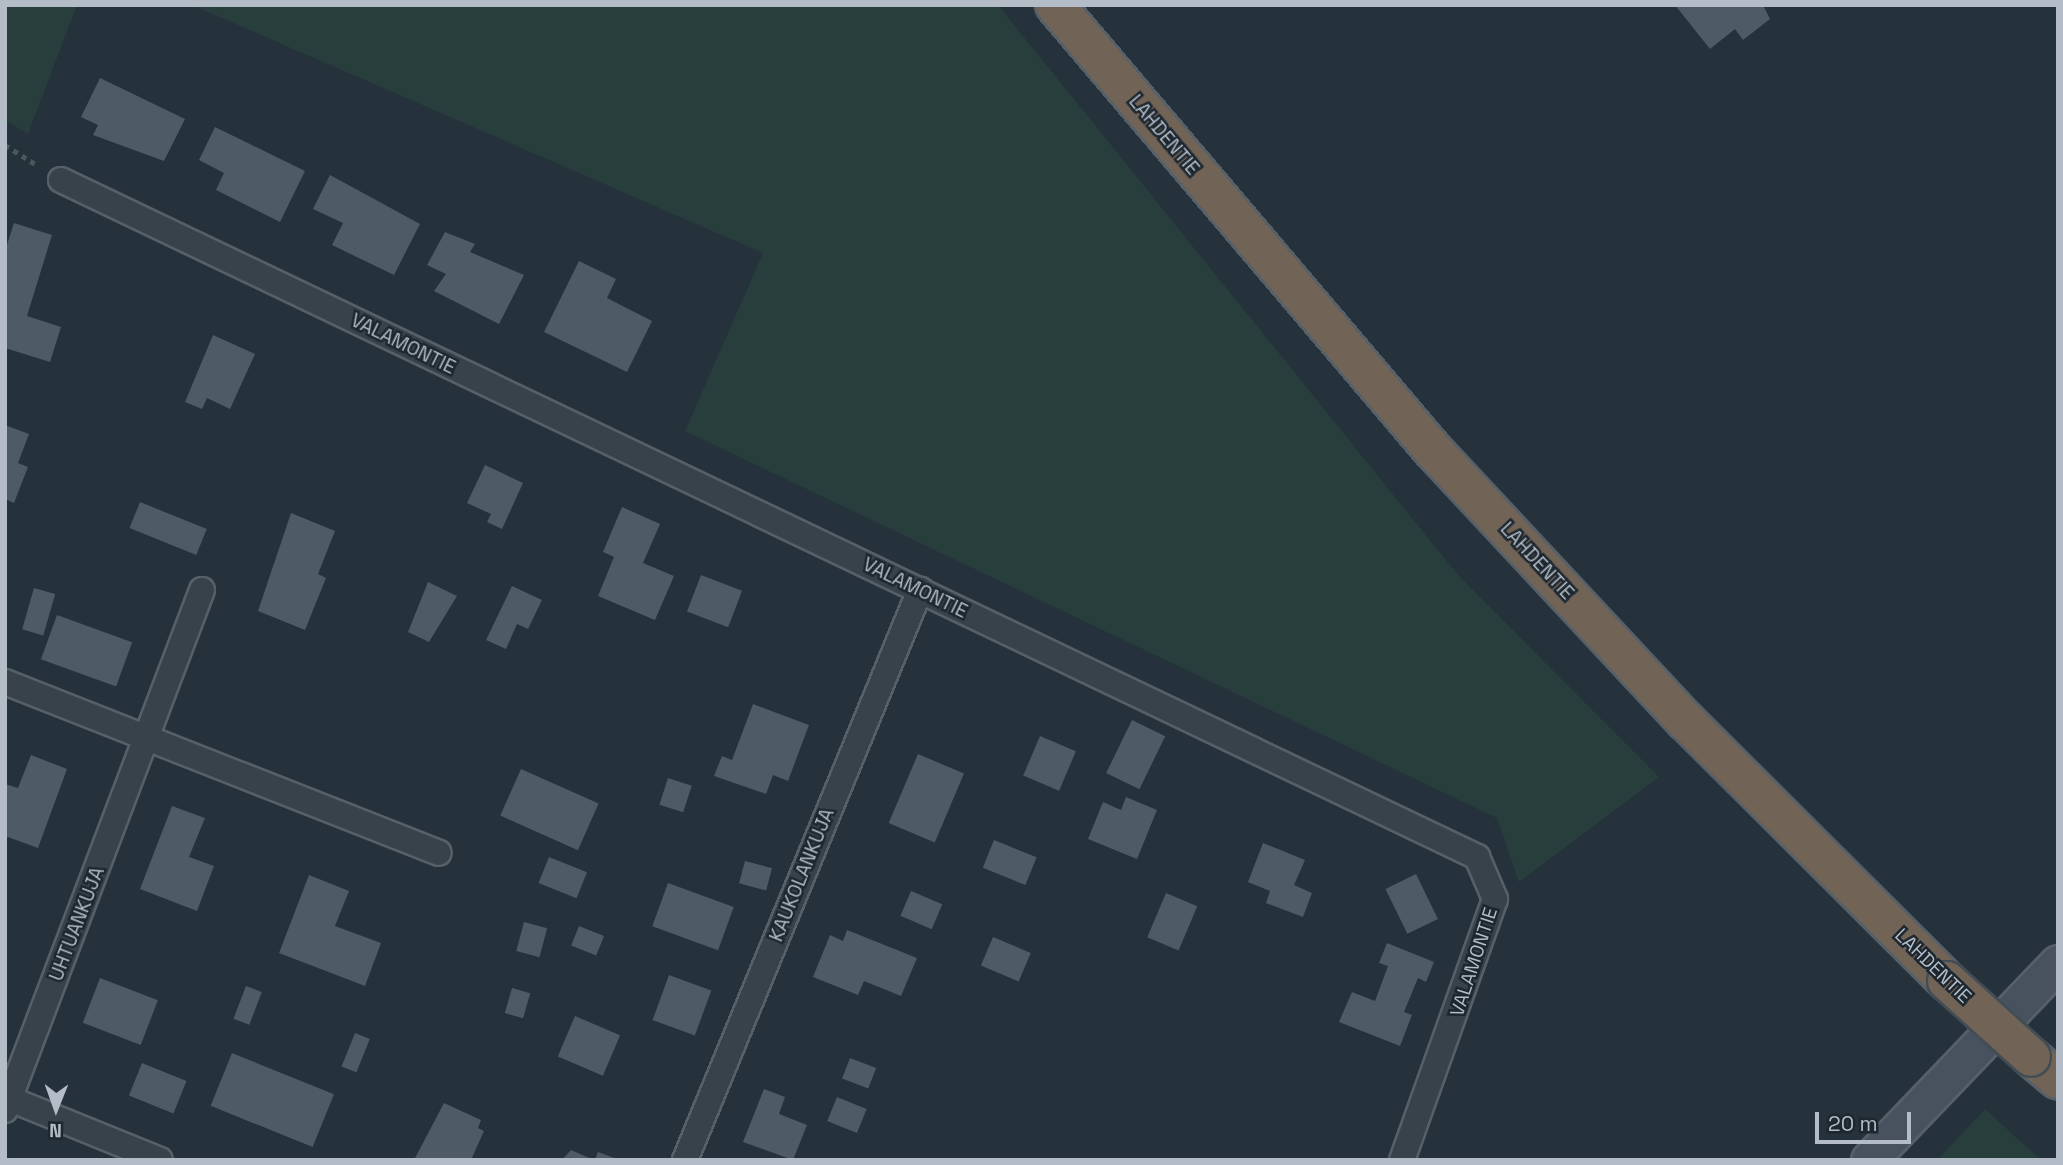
<!DOCTYPE html>
<html>
<head>
<meta charset="utf-8">
<style>
  body { margin:0 }
  #map { position:relative; width:2063px; height:1165px; overflow:hidden; background:#25313b; font-family:"Space Grotesk",sans-serif }
  div>[style] { position:absolute }
  [style*='--x'] { left:calc(var(--x)*1px); top:calc(var(--y)*1px); width:calc(var(--w)*1px); rotate:calc(var(--a)*1deg) }
  .green>* { inset:0; background:#283e3d }
  .building>* { inset:0; background:#4e5b67; transform-origin:0 0 }
  .path>* { height:4.5px; margin-top:-2.25px; transform-origin:0; background:repeating-linear-gradient(90deg,#465a5b 0 5px,transparent 0 10px) }
  .roads { filter:drop-shadow(2px 0 #566069) drop-shadow(-2px 0 #566069) drop-shadow(0 2px #566069) drop-shadow(0 -2px #566069) }
  .street>* { height:24px; margin:-12px; padding:0 12px; transform-origin:12px; border-radius:12px; background:#38424b }
  .secondary>* { height:35px; margin:-17.5px; padding:0 17.5px; transform-origin:17.5px; border-radius:17.5px; background:#47525e }
  .highway>* { height:38px; margin:-19px; padding:0 19px; transform-origin:19px; border-radius:19px; background:#716356 }
  .bridges { filter:drop-shadow(2px 0 #434d56) drop-shadow(-2px 0 #434d56) drop-shadow(0 2px #434d56) drop-shadow(0 -2px #434d56) }
  .highway-bridge>* { height:38px; margin:-19px; padding:0 19px; transform-origin:19px; border-radius:19px; background:#716356 }
  span { translate:-50% -50%; white-space:nowrap; text-align:center; line-height:1.15; -webkit-text-stroke:5px #1d2730; paint-order:stroke }
  .street-label { font-size:19px; color:#b4bdc7 }
  .frame { position:absolute; inset:0; border:7px solid #b4bdc7; pointer-events:none }
  .north { position:absolute; left:21px; top:1074px; width:70px; height:70px; -webkit-text-stroke:5px #1d2730; paint-order:stroke; rotate:181deg; font-size:19px; font-weight:700; line-height:28px; text-align:center; color:#b4bdc7 }
  .north::after { content:''; display:block; margin:auto; width:24px; height:32px; background:#b4bdc7; clip-path:polygon(50% 0,100% 100%,50% 72%,0 100%) }
  .scale { position:absolute; left:1815px; top:1112px; width:96px; height:32px; box-sizing:border-box; border:4px solid #b4bdc7; border-top:0; padding-left:9px; font-size:21px; line-height:24px; white-space:nowrap; color:#b4bdc7; -webkit-text-stroke:5px #1d2730; paint-order:stroke }
</style>
</head>
<body>
<div id="map">
  <div class="green">
    <i style="clip-path:polygon(5px 5px,77px 5px,28px 134px,5px 120px)"></i>
    <i style="clip-path:polygon(192px 5px,998px 5px,1458px 575px,1659px 777px,1519px 882px,1497px 818px,685px 431px,763px 253px)"></i>
    <i style="clip-path:polygon(1985px 1109px,2041px 1160px,1937px 1160px)"></i>
  </div>
  <div class="building">
    <i style="clip-path:polygon(1675px 5px,1763px 5px,1770px 19px,1743px 40px,1735px 29px,1710px 49px)"></i>
    <i style="clip-path:polygon(100px 78px,185px 119px,164px 161px,93px 135px,98px 125px,81px 117px)"></i>
    <i style="clip-path:polygon(215px 127px,305px 171px,280px 222px,216px 190px,224px 173px,199px 160px)"></i>
    <i style="clip-path:polygon(330px 175px,420px 224px,394px 275px,332px 245px,343px 223px,313px 209px)"></i>
    <i style="clip-path:polygon(14px 223px,52px 235px,27px 316px,61px 327px,50px 362px,5px 348px,5px 251px)"></i>
    <i style="clip-path:polygon(445px 232px,475px 244px,470px 252px,524px 275px,499px 324px,434px 291px,446px 274px,427px 265px)"></i>
    <i style="clip-path:polygon(579px 261px,616px 279px,607px 298px,652px 321px,627px 372px,544px 332px)"></i>
    <i style="clip-path:polygon(213px 335px,255px 354px,230px 409px,207px 398px,202px 409px,185px 402px)"></i>
    <i style="clip-path:polygon(5px 425px,29px 434px,18px 463px,28px 467px,14px 503px,5px 499px)"></i>
    <i style="clip-path:polygon(485px 465px,523px 483px,502px 529px,487px 522px,491px 514px,467px 503px)"></i>
    <i style="left:140px;top:502px;width:72px;height:28px;rotate:22deg"></i>
    <i style="clip-path:polygon(622px 507px,660px 524px,643px 563px,674px 576px,655px 620px,598px 596px,614px 557px,603px 552px)"></i>
    <i style="clip-path:polygon(291px 513px,335px 531px,318px 574px,326px 578px,305px 630px,258px 611px)"></i>
    <i style="left:701px;top:575px;width:44px;height:39px;rotate:21deg"></i>
    <i style="clip-path:polygon(428px 582px,457px 596px,429px 642px,408px 632px)"></i>
    <i style="clip-path:polygon(512px 586px,542px 600px,528px 629px,517px 624px,506px 649px,486px 640px)"></i>
    <i style="left:34px;top:588px;width:22px;height:43px;rotate:16deg"></i>
    <i style="left:57px;top:615px;width:80px;height:47px;rotate:20deg"></i>
    <i style="clip-path:polygon(753px 704px,809px 725px,788px 781px,773px 775px,766px 794px,714px 776px,722px 756px,732px 760px)"></i>
    <i style="left:1132px;top:720px;width:37px;height:59px;rotate:26deg"></i>
    <i style="left:1040px;top:736px;width:39px;height:43px;rotate:23deg"></i>
    <i style="left:918px;top:754px;width:50px;height:75px;rotate:23deg"></i>
    <i style="clip-path:polygon(31px 755px,67px 769px,38px 848px,5px 836px,5px 784px,18px 788px)"></i>
    <i style="left:521px;top:769px;width:85px;height:51px;rotate:24deg"></i>
    <i style="left:668px;top:778px;width:25px;height:28px;rotate:18deg"></i>
    <i style="clip-path:polygon(1126px 797px,1157px 810px,1137px 859px,1088px 839px,1103px 802px,1121px 810px)"></i>
    <i style="clip-path:polygon(172px 806px,205px 818px,189px 857px,214px 866px,197px 911px,140px 889px)"></i>
    <i style="left:994px;top:840px;width:46px;height:30px;rotate:22deg"></i>
    <i style="clip-path:polygon(1263px 843px,1305px 860px,1294px 885px,1312px 893px,1303px 917px,1266px 903px,1270px 891px,1248px 882px)"></i>
    <i style="left:549px;top:857px;width:41px;height:28px;rotate:22deg"></i>
    <i style="left:745px;top:861px;width:28px;height:23px;rotate:15deg"></i>
    <i style="left:1416px;top:874px;width:50px;height:34px;rotate:64deg"></i>
    <i style="clip-path:polygon(309px 875px,349px 891px,335px 926px,381px 943px,365px 986px,279px 953px)"></i>
    <i style="left:668px;top:883px;width:70px;height:46px;rotate:20deg"></i>
    <i style="left:911px;top:891px;width:34px;height:27px;rotate:23deg"></i>
    <i style="left:1166px;top:893px;width:34px;height:48px;rotate:23deg"></i>
    <i style="left:524px;top:922px;width:24px;height:30px;rotate:15deg"></i>
    <i style="left:579px;top:926px;width:27px;height:21px;rotate:22deg"></i>
    <i style="clip-path:polygon(847px 930px,917px 958px,901px 996px,864px 981px,858px 995px,813px 977px,830px 935px,843px 941px)"></i>
    <i style="left:993px;top:937px;width:41px;height:31px;rotate:23deg"></i>
    <i style="clip-path:polygon(1387px 943px,1434px 962px,1426px 982px,1418px 978px,1404px 1012px,1412px 1015px,1400px 1046px,1339px 1022px,1352px 992px,1375px 1001px,1388px 966px,1379px 963px)"></i>
    <i style="left:669px;top:975px;width:45px;height:48px;rotate:20deg"></i>
    <i style="left:100px;top:978px;width:62px;height:48px;rotate:21deg"></i>
    <i style="left:246px;top:986px;width:17px;height:35px;rotate:21deg"></i>
    <i style="left:512px;top:988px;width:19px;height:26px;rotate:16deg"></i>
    <i style="left:575px;top:1016px;width:49px;height:44px;rotate:23deg"></i>
    <i style="left:355px;top:1033px;width:16px;height:36px;rotate:22deg"></i>
    <i style="left:232px;top:1053px;width:110px;height:57px;rotate:22deg"></i>
    <i style="left:850px;top:1058px;width:28px;height:22px;rotate:21deg"></i>
    <i style="left:142px;top:1063px;width:48px;height:35px;rotate:22deg"></i>
    <i style="clip-path:polygon(764px 1089px,785px 1097px,779px 1114px,807px 1125px,793px 1160px,743px 1142px)"></i>
    <i style="left:837px;top:1097px;width:32px;height:26px;rotate:22deg"></i>
    <i style="clip-path:polygon(444px 1103px,481px 1120px,478px 1128px,484px 1131px,471px 1160px,414px 1160px)"></i>
    <i style="clip-path:polygon(571px 1150px,594px 1160px,562px 1160px)"></i>
    <i style="clip-path:polygon(598px 1152px,617px 1159px,617px 1160px,595px 1160px)"></i>
  </div>
  <div class="path">
    <i style="--x:5;--y:145;--w:38;--a:32"></i>
  </div>
  <div class="roads">
    <div class="street">
      <i style="--x:61;--y:180;--w:1570;--a:25.55"></i>
      <i style="--x:1477;--y:857;--w:46;--a:66.8"></i>
      <i style="--x:1495;--y:899;--w:277;--a:109.6"></i>
      <i style="--x:5;--y:682;--w:466;--a:21.5"></i>
      <i style="--x:5;--y:1097;--w:167;--a:22.1"></i>
      <i style="--x:5;--y:1110;--w:556;--a:-69.25"></i>
      <i style="--x:685;--y:1160;--w:617;--a:-67.59"></i>
    </div>
    <div class="secondary">
      <i style="--x:1869;--y:1160;--w:273;--a:-46.2"></i>
    </div>
    <div class="highway">
      <i style="--x:1055;--y:5;--w:582;--a:49.67"></i>
      <i style="--x:1432;--y:449;--w:372;--a:47"></i>
      <i style="--x:1686;--y:721;--w:368;--a:44.9"></i>
      <i style="--x:2031;--y:1057;--w:35;--a:40"></i>
    </div>
  </div>
  <div class="bridges">
    <div class="highway-bridge">
      <i style="--x:1947;--y:981;--w:113;--a:42.1"></i>
    </div>
  </div>
  <div class="street-label">
    <span style="left:1164px;top:135px;rotate:50deg">LAHDENTIE</span>
    <span style="left:403px;top:344px;rotate:26deg">VALAMONTIE</span>
    <span style="left:1537px;top:561px;rotate:47deg">LAHDENTIE</span>
    <span style="left:915px;top:588px;rotate:26deg">VALAMONTIE</span>
    <span style="left:802px;top:875px;rotate:-68deg">KAUKOLANKUJA</span>
    <span style="left:77px;top:924px;rotate:-69deg">UHTUANKUJA</span>
    <span style="left:1474px;top:962px;rotate:-72deg">VALAMONTIE</span>
    <span style="left:1933px;top:966px;rotate:44deg">LAHDENTIE</span>
  </div>
  <div class="frame"></div>
  <div class="north">N</div>
  <div class="scale">20 m</div>
</div>
</body>
</html>
